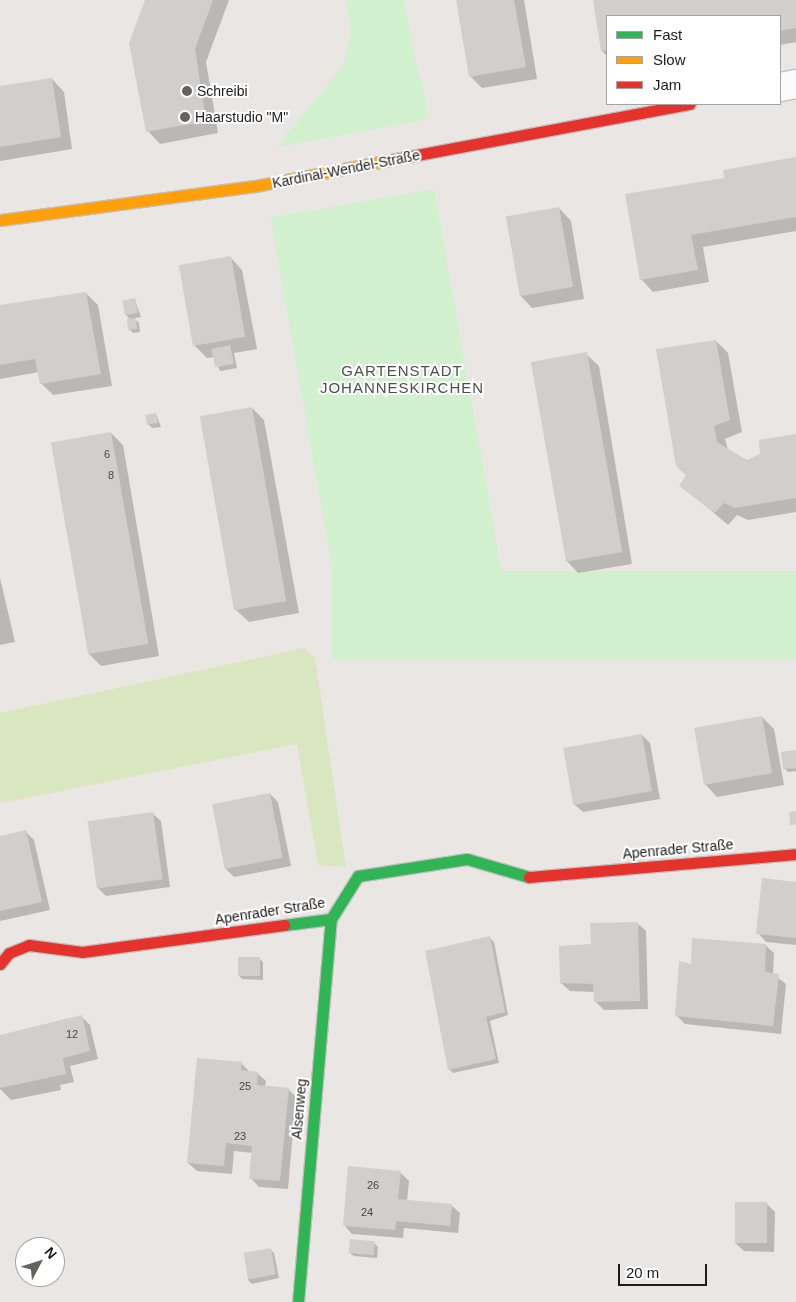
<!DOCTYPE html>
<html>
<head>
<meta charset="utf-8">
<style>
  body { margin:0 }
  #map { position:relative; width:796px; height:1302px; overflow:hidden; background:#e9e6e3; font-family:Helvetica,sans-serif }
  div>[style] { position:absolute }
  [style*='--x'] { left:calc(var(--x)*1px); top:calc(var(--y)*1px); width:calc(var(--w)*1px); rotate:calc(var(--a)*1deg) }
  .grass>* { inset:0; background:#d9e7c1 }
  .park>* { inset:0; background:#d1f0cd; transform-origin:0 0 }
  .shadow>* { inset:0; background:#0003 }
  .building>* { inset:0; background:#d2cecc; transform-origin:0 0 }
  .roads { filter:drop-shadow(1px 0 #c2c1bf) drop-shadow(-1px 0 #c2c1bf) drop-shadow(0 1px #c2c1bf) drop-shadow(0 -1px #c2c1bf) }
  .street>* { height:28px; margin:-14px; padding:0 14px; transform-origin:14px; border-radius:14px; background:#fcfbfb }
  .fast>* { height:11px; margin:-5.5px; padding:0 5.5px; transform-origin:5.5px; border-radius:5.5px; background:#30b455 }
  .slow>* { height:11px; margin:-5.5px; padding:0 5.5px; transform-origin:5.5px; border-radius:5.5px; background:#ff9f0a }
  .jam>* { height:11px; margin:-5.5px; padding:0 5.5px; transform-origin:5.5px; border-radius:5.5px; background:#e5322d }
  .dots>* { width:14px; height:14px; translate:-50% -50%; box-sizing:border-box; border:2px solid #fff; border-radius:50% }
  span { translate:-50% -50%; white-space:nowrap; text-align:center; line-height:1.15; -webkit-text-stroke:4px #fff; paint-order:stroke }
  .number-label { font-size:11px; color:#494847 }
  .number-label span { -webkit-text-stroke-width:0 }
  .poi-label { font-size:14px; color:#1b1b1b }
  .left { translate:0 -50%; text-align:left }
  .street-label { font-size:14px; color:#1b1b1b }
  .neighbourhood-label { font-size:15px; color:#4e4e4e; letter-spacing:1px }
  .legend { position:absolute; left:606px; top:15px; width:175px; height:90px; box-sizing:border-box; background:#fff; border:1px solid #a4a4a4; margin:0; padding:6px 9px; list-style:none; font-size:15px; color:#1b1b1b }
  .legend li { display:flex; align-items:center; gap:10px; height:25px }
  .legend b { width:25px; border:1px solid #a4a4a4 }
  .north { position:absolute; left:15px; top:1237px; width:50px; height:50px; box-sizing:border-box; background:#fff; border:1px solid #a4a4a4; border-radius:50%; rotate:50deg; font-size:14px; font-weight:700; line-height:20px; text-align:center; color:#1b1b1b }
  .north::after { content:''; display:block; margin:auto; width:18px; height:22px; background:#636261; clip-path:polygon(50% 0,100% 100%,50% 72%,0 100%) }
  .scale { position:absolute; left:618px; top:1264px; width:89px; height:22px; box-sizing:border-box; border:2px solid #1b1b1b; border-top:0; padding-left:6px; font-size:15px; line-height:18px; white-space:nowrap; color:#1b1b1b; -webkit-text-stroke:4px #fff; paint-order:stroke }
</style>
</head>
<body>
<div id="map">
  <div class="grass">
    <i style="clip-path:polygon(305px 648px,315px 658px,346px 867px,318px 865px,297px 744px,0 803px,0 713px)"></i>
  </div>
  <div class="park">
    <i style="clip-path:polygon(346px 0,403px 0,429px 119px,277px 147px,344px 64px,351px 33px)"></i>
    <i style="left:434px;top:189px;width:412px;height:166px;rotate:80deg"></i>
    <i style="left:796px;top:571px;width:88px;height:464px;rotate:90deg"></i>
  </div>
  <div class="shadow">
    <i style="clip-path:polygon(146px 0,229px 0,206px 62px,218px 133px,160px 144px,148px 131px)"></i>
    <i style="clip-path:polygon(457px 0,524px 0,537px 79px,482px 88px,470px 76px)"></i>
    <i style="clip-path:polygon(594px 0,796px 0,796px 42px,780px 45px,780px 16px,607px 16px,607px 56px,602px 51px)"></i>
    <i style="clip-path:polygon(52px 79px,64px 92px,72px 149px,0 161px,0 88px)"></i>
    <i style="clip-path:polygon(796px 159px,796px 231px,703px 247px,709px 282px,653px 292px,641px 279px,725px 179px)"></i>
    <i style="clip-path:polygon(559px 208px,571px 221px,584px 299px,532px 308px,520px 295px)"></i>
    <i style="clip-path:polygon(230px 257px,242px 270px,257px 349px,234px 353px,237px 368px,220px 371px,214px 357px,207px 358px,195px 346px)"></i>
    <i style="clip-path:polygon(86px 293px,98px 305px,112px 386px,53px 395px,41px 383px,39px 372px,0 379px,0 308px)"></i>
    <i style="clip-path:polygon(135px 300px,141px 317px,134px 318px,139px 323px,140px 332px,133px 333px,129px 329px,131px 320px,126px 315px)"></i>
    <i style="clip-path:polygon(716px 341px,728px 353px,742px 432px,725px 439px,728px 450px,747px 461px,796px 436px,796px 512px,748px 520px,737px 515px,728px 525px,681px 485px,687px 475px)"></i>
    <i style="clip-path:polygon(586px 354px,599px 366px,632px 564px,578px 573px,566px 560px)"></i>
    <i style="clip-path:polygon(252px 408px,264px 420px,299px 613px,249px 622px,236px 610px,202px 417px)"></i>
    <i style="clip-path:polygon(156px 414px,161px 427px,152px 428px,148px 424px)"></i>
    <i style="clip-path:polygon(111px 433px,123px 445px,159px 656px,101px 666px,89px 654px)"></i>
    <i style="clip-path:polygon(0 578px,15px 642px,0 645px)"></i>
    <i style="clip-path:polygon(762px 717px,774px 729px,784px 785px,717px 797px,705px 784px)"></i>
    <i style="clip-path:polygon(642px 735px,650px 743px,660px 799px,583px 812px,574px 804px)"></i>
    <i style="clip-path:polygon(796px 751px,796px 771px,788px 772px,784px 768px)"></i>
    <i style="clip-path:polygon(270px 794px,278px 802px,291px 866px,234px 877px,226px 869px)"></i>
    <i style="clip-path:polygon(152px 813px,161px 821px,170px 887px,106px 896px,98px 888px)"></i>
    <i style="clip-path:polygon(25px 831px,34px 840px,50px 910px,0 921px,0 837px)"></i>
    <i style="clip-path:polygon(796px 883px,796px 945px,766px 942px,758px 933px)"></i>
    <i style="clip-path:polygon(637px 923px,646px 931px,648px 1009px,604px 1010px,596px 1002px,595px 992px,570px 991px,561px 983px,592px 945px)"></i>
    <i style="clip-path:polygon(490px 938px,494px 942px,508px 1015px,490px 1021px,499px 1063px,453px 1073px,449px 1069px)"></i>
    <i style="clip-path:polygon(765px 945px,774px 953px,773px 974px,786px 984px,781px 1034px,685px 1024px,676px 1015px,692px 965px)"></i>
    <i style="clip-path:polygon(259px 958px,263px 962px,263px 980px,242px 979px,238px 975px)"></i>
    <i style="clip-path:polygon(82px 1017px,90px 1025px,98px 1059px,70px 1066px,74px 1082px,60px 1085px,61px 1090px,11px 1100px,0 1089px,0 1036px)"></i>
    <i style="clip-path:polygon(241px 1063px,250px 1072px,257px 1073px,266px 1081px,265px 1087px,288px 1089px,296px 1097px,288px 1189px,259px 1187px,251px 1178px,253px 1153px,234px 1151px,232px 1174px,197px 1171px,188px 1163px)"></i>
    <i style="clip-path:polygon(401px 1173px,409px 1181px,407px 1201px,451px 1205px,460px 1213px,458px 1233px,404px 1228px,403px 1238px,352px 1234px,344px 1225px)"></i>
    <i style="clip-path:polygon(767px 1204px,775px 1212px,774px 1252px,744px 1251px,735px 1243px)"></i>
    <i style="clip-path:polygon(374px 1243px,378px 1247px,377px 1258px,354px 1256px,350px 1253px)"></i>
    <i style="clip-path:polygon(270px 1249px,274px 1253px,279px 1278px,252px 1284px,248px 1280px)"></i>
  </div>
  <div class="building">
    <i style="clip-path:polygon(145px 0,213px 0,195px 49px,206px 121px,146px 132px,129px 43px)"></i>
    <i style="clip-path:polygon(456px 0,514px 0,526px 67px,469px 77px)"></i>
    <i style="clip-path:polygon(593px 0,796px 0,796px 28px,780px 31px,780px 16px,607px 16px,607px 50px,601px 51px)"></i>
    <i style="clip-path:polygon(52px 78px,61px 137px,0 147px,0 86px)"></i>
    <i style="clip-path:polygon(796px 157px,796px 217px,691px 235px,698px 270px,640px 280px,625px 194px,724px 178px,723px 170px)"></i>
    <i style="left:559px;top:207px;width:81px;height:54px;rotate:80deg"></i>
    <i style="left:231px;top:256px;width:82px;height:53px;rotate:80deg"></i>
    <i style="clip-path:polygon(86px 292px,101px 374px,40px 384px,35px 359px,0 365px,0 305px)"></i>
    <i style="left:135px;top:298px;width:15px;height:13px;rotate:79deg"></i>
    <i style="left:136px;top:318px;width:11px;height:9px;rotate:85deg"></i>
    <i style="clip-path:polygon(716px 340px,730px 420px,714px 426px,717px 442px,747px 460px,760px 454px,759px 440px,796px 434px,796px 498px,735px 508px,724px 503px,715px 513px,679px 486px,686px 475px,676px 466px,656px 349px)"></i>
    <i style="left:230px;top:345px;width:19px;height:19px;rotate:78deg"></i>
    <i style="left:587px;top:352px;width:203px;height:57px;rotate:80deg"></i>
    <i style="left:252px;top:407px;width:197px;height:53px;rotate:80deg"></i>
    <i style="left:156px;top:413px;width:10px;height:11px;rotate:79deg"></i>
    <i style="left:111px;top:432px;width:215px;height:61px;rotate:80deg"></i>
    <i style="left:762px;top:716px;width:58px;height:69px;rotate:80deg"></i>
    <i style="left:642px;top:734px;width:58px;height:80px;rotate:80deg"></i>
    <i style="clip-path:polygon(796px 750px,796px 768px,783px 769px,781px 752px)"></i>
    <i style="left:270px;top:793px;width:66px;height:59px;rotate:79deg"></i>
    <i style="clip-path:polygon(796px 811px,796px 824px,790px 825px,789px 812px)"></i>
    <i style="left:153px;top:812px;width:68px;height:66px;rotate:82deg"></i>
    <i style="clip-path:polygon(26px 830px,42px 902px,0 911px,0 836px)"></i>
    <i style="clip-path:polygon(762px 878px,796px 882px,796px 938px,756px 934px)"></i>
    <i style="clip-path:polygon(638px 922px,640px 1001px,594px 1002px,593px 984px,560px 983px,559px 946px,591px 944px,590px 923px)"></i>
    <i style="clip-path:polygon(490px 936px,505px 1012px,486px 1017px,496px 1059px,448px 1070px,425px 951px)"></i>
    <i style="clip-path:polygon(692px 938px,766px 944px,765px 972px,779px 974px,773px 1026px,675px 1016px,679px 961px,691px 964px)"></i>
    <i style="left:238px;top:957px;width:22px;height:19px"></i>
    <i style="clip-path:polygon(82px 1015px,90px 1051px,63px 1058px,66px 1074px,0 1088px,0 1035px)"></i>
    <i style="clip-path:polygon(197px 1058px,242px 1062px,241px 1070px,258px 1072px,257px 1085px,289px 1088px,280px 1181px,249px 1179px,252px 1146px,226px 1143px,224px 1166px,187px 1163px)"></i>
    <i style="clip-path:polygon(348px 1166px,401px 1171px,398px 1199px,452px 1204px,450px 1226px,396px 1221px,395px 1230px,343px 1226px)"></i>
    <i style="left:735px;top:1202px;width:32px;height:41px"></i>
    <i style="left:350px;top:1239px;width:25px;height:14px;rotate:5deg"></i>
    <i style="left:271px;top:1248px;width:27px;height:28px;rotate:80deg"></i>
  </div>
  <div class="roads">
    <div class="street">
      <i style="--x:780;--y:87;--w:16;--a:-11"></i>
    </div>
    <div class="fast">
      <i style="--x:284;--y:925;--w:47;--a:-7.3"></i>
      <i style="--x:331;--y:919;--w:51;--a:-57.9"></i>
      <i style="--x:358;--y:876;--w:110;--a:-8.9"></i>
      <i style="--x:467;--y:859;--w:65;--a:16.2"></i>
      <i style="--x:298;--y:1302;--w:384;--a:-85.1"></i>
    </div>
    <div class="slow">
      <i style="--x:0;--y:220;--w:257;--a:-7.6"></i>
      <i style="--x:255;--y:186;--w:132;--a:-10.9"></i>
    </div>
    <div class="jam">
      <i style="--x:385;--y:161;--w:310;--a:-10.6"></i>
      <i style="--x:529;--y:877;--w:268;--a:-4.9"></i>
      <i style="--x:0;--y:964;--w:14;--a:-51"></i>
      <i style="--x:9;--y:953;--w:22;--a:-22"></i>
      <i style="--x:29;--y:945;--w:53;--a:7.5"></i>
      <i style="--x:82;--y:952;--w:204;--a:-7.6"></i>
    </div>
  </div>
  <div class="dots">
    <i style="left:187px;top:91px;background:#636261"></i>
    <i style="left:185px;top:117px;background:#636261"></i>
  </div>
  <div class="number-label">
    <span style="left:107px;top:454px">6</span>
    <span style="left:111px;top:475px">8</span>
    <span style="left:72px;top:1034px">12</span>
    <span style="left:245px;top:1086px">25</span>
    <span style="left:240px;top:1136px">23</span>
    <span style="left:373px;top:1185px">26</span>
    <span style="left:367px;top:1212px">24</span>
  </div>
  <div class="poi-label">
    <span class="left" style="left:197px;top:91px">Schreibi</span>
    <span class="left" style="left:195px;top:117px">Haarstudio "M"</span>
  </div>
  <div class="street-label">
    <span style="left:346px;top:169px;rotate:-11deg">Kardinal-Wendel-Straße</span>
    <span style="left:678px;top:849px;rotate:-5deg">Apenrader Straße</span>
    <span style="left:270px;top:911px;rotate:-9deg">Apenrader Straße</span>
    <span style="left:299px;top:1109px;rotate:-85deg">Alsenweg</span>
  </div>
  <div class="neighbourhood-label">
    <span style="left:402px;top:379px">GARTENSTADT<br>JOHANNESKIRCHEN</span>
  </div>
  <ul class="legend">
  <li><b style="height:6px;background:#30b455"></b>Fast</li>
  <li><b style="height:6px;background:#ff9f0a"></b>Slow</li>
  <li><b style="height:6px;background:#e5322d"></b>Jam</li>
  </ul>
  <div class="north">N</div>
  <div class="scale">20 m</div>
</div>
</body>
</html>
